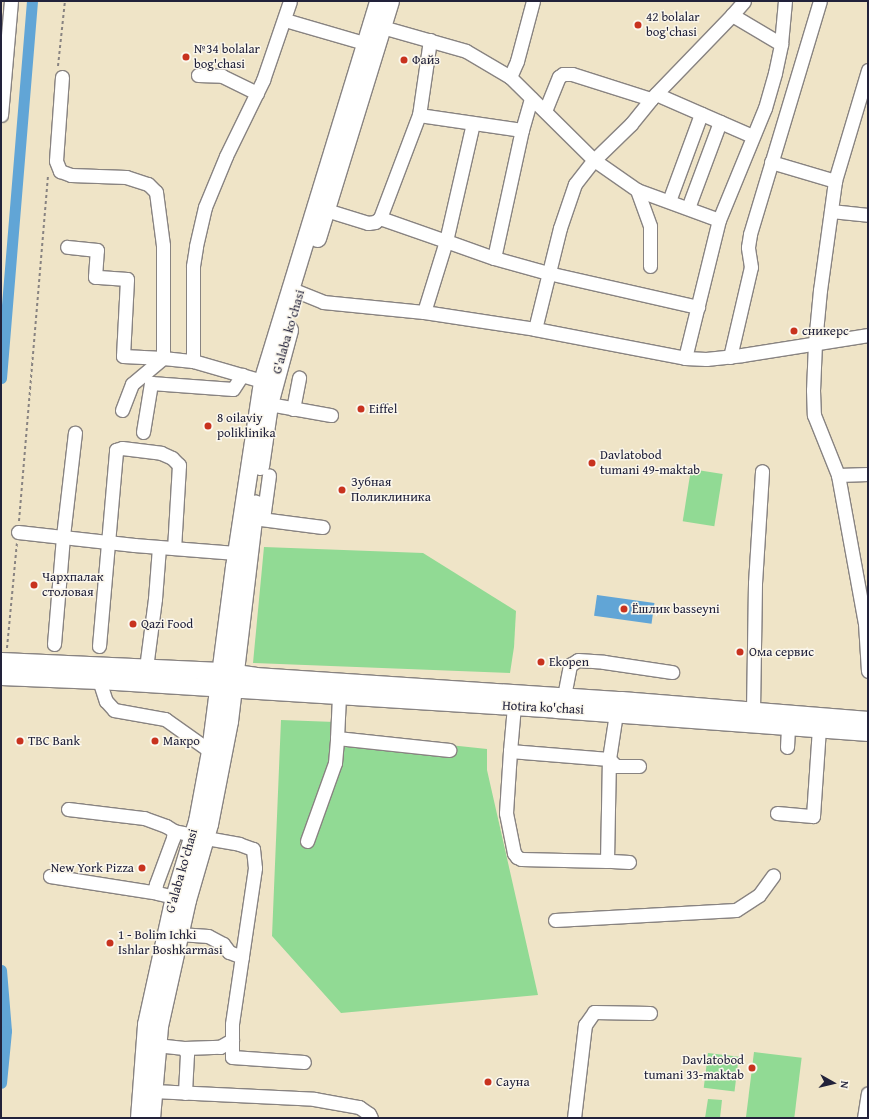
<!DOCTYPE html>
<html>
<head>
<meta charset="utf-8">
<style>
  body { margin:0 }
  #map { position:relative; width:869px; height:1119px; overflow:hidden; background:#efe4c7; font-family:"Gentium Book Plus",serif }
  div>[style] { position:absolute }
  [style*='--x'] { left:calc(var(--x)*1px); top:calc(var(--y)*1px); width:calc(var(--w)*1px); rotate:calc(var(--a)*1deg) }
  .green>* { inset:0; background:#91da94; transform-origin:0 0 }
  .water>* { inset:0; background:#61a5d6; transform-origin:0 0 }
  .canal>* { height:11px; margin:-5.5px; padding:0 5.5px; transform-origin:5.5px; border-radius:5.5px; background:#61a5d6 }
  .path>* { height:2px; margin-top:-1px; transform-origin:0; background:repeating-linear-gradient(90deg,#888381 0 3px,transparent 0 6px) }
  .roads { filter:drop-shadow(1px 0 #888381) drop-shadow(-1px 0 #888381) drop-shadow(0 1px #888381) drop-shadow(0 -1px #888381) }
  .minor>* { height:13px; margin:-6.5px; padding:0 6.5px; transform-origin:6.5px; border-radius:6.5px; background:#fff }
  .major>* { height:17px; margin:-8.5px; padding:0 8.5px; transform-origin:8.5px; border-radius:8.5px; background:#fff }
  .dots>* { width:11px; height:11px; translate:-50% -50%; box-sizing:border-box; border:2px solid #fbf7ec; border-radius:50% }
  span { translate:-50% -50%; white-space:nowrap; text-align:center; line-height:1.15; -webkit-text-stroke:3px #fbf7ec; paint-order:stroke }
  .poi-label { font-size:13px; color:#22223b }
  .left { translate:0 -50%; text-align:left }
  .right { translate:-100% -50%; text-align:right }
  .street-label { font-size:13px; color:#22223b }
  .frame { position:absolute; inset:0; border:2px solid #22223b; pointer-events:none }
  .north { position:absolute; left:813px; top:1063px; width:40px; height:40px; -webkit-text-stroke:3px #fbf7ec; paint-order:stroke; rotate:98deg; font-size:11px; font-weight:700; line-height:16px; text-align:center; color:#22223b }
  .north::after { content:''; display:block; margin:auto; width:14px; height:18px; background:#22223b; clip-path:polygon(50% 0,100% 100%,50% 72%,0 100%) }
</style>
</head>
<body>
<div id="map">
  <div class="green">
    <div style="left:691px;top:469px;width:32px;height:53px;rotate:9deg"></div>
    <div style="clip-path:polygon(264px 547px,423px 553px,516px 611px,514px 647px,510px 673px,253px 663px)"></div>
    <div style="clip-path:polygon(281px 720px,335px 722px,337px 733px,487px 749px,487px 770px,538px 995px,341px 1013px,272px 936px)"></div>
    <div style="left:754px;top:1052px;width:48px;height:66px;rotate:7deg"></div>
    <div style="left:708px;top:1053px;width:31px;height:35px;rotate:7deg"></div>
    <div style="clip-path:polygon(708px 1099px,722px 1100px,720px 1118px,705px 1118px)"></div>
  </div>
  <div class="water">
    <div style="left:597px;top:595px;width:58px;height:21px;rotate:8deg"></div>
  </div>
  <div class="canal">
    <div style="--x:1;--y:378;--w:378;--a:-85.3"></div>
    <div style="--x:1;--y:970;--w:61;--a:85.3"></div>
    <div style="--x:6;--y:1031;--w:52;--a:95.5"></div>
  </div>
  <div class="path">
    <div style="--x:58;--y:66;--w:65;--a:-83.9"></div>
    <div style="--x:19;--y:521;--w:348;--a:-85.2"></div>
    <div style="--x:7;--y:648;--w:105;--a:-84.6"></div>
  </div>
  <div class="roads">
    <div class="minor">
      <div style="--x:732;--y:15;--w:57;--a:30.6"></div>
      <div style="--x:285;--y:20;--w:82;--a:16.2"></div>
      <div style="--x:382;--y:27;--w:87;--a:15.9"></div>
      <div style="--x:466;--y:51;--w:51;--a:30.6"></div>
      <div style="--x:510;--y:77;--w:118;--a:44.7"></div>
      <div style="--x:594;--y:160;--w:52;--a:34.9"></div>
      <div style="--x:637;--y:190;--w:87;--a:20.1"></div>
      <div style="--x:430;--y:40;--w:76;--a:98.3"></div>
      <div style="--x:419;--y:115;--w:104;--a:8.3"></div>
      <div style="--x:868;--y:70;--w:116;--a:106.6"></div>
      <div style="--x:835;--y:181;--w:110;--a:97.8"></div>
      <div style="--x:820;--y:290;--w:53;--a:95.4"></div>
      <div style="--x:815;--y:343;--w:47;--a:92.4"></div>
      <div style="--x:813;--y:390;--w:25;--a:88"></div>
      <div style="--x:814;--y:415;--w:65;--a:68.2"></div>
      <div style="--x:838;--y:475;--w:150;--a:79.7"></div>
      <div style="--x:865;--y:623;--w:48;--a:86.4"></div>
      <div style="--x:198;--y:75;--w:24;--a:2"></div>
      <div style="--x:222;--y:76;--w:39;--a:26"></div>
      <div style="--x:62;--y:77;--w:84;--a:94.1"></div>
      <div style="--x:56;--y:161;--w:11;--a:68"></div>
      <div style="--x:60;--y:171;--w:12;--a:20"></div>
      <div style="--x:71;--y:175;--w:55;--a:2.1"></div>
      <div style="--x:126;--y:177;--w:23;--a:18"></div>
      <div style="--x:148;--y:184;--w:11;--a:45"></div>
      <div style="--x:156;--y:192;--w:53;--a:82.5"></div>
      <div style="--x:163;--y:245;--w:113;--a:90"></div>
      <div style="--x:163;--y:358;--w:40;--a:-177.1"></div>
      <div style="--x:123;--y:356;--w:77;--a:-87"></div>
      <div style="--x:127;--y:279;--w:32;--a:-176"></div>
      <div style="--x:95;--y:277;--w:27;--a:-86"></div>
      <div style="--x:97;--y:250;--w:30;--a:-174"></div>
      <div style="--x:510;--y:77;--w:17;--a:-66"></div>
      <div style="--x:517;--y:61;--w:62;--a:-75.1"></div>
      <div style="--x:656;--y:94;--w:105;--a:23.6"></div>
      <div style="--x:545;--y:111;--w:37;--a:-68"></div>
      <div style="--x:559;--y:77;--w:5;--a:-37"></div>
      <div style="--x:563;--y:74;--w:9;--a:0"></div>
      <div style="--x:572;--y:74;--w:83;--a:17.6"></div>
      <div style="--x:1;--y:115;--w:114;--a:-85"></div>
      <div style="--x:771;--y:162;--w:67;--a:16.5"></div>
      <div style="--x:637;--y:190;--w:38;--a:70"></div>
      <div style="--x:650;--y:226;--w:40;--a:90"></div>
      <div style="--x:669;--y:201;--w:93;--a:-69.8"></div>
      <div style="--x:688;--y:208;--w:92;--a:-69.6"></div>
      <div style="--x:326;--y:210;--w:44;--a:17.2"></div>
      <div style="--x:368;--y:223;--w:7;--a:-8"></div>
      <div style="--x:375;--y:222;--w:6;--a:-39"></div>
      <div style="--x:380;--y:218;--w:110;--a:-69.3"></div>
      <div style="--x:831;--y:211;--w:37;--a:6"></div>
      <div style="--x:380;--y:218;--w:70;--a:19.2"></div>
      <div style="--x:446;--y:241;--w:121;--a:-77.1"></div>
      <div style="--x:494;--y:258;--w:131;--a:-77.7"></div>
      <div style="--x:522;--y:130;--w:33;--a:-74"></div>
      <div style="--x:289;--y:288;--w:37;--a:22"></div>
      <div style="--x:323;--y:302;--w:101;--a:5.7"></div>
      <div style="--x:424;--y:312;--w:112;--a:8.7"></div>
      <div style="--x:535;--y:329;--w:153;--a:10.9"></div>
      <div style="--x:685;--y:358;--w:21;--a:3"></div>
      <div style="--x:706;--y:359;--w:36;--a:-6"></div>
      <div style="--x:742;--y:355;--w:128;--a:-9"></div>
      <div style="--x:424;--y:312;--w:74;--a:-72.8"></div>
      <div style="--x:446;--y:241;--w:51;--a:19.5"></div>
      <div style="--x:494;--y:258;--w:56;--a:15.5"></div>
      <div style="--x:548;--y:273;--w:154;--a:12.8"></div>
      <div style="--x:535;--y:329;--w:104;--a:-76.1"></div>
      <div style="--x:560;--y:228;--w:46;--a:-71.2"></div>
      <div style="--x:575;--y:184;--w:31;--a:-52"></div>
      <div style="--x:594;--y:160;--w:52;--a:-44.2"></div>
      <div style="--x:631;--y:124;--w:32;--a:-51"></div>
      <div style="--x:651;--y:99;--w:117;--a:-46"></div>
      <div style="--x:732;--y:15;--w:18;--a:-49"></div>
      <div style="--x:730;--y:357;--w:92;--a:-76.9"></div>
      <div style="--x:751;--y:267;--w:20;--a:-99"></div>
      <div style="--x:748;--y:247;--w:13;--a:-81"></div>
      <div style="--x:750;--y:234;--w:243;--a:-73.3"></div>
      <div style="--x:685;--y:358;--w:142;--a:-76.2"></div>
      <div style="--x:719;--y:220;--w:121;--a:-67.7"></div>
      <div style="--x:765;--y:108;--w:36;--a:-74"></div>
      <div style="--x:775;--y:73;--w:30;--a:-78"></div>
      <div style="--x:781;--y:44;--w:43;--a:-84.7"></div>
      <div style="--x:193;--y:361;--w:95;--a:-90"></div>
      <div style="--x:193;--y:266;--w:20;--a:-81"></div>
      <div style="--x:196;--y:246;--w:40;--a:-77"></div>
      <div style="--x:205;--y:207;--w:55;--a:-67.6"></div>
      <div style="--x:226;--y:156;--w:85;--a:-64"></div>
      <div style="--x:263;--y:80;--w:83;--a:-71.1"></div>
      <div style="--x:269;--y:404;--w:63;--a:10.1"></div>
      <div style="--x:293;--y:409;--w:32;--a:-79"></div>
      <div style="--x:122;--y:410;--w:28;--a:-69"></div>
      <div style="--x:132;--y:384;--w:40;--a:-40"></div>
      <div style="--x:163;--y:358;--w:30;--a:6"></div>
      <div style="--x:193;--y:361;--w:72;--a:16.2"></div>
      <div style="--x:143;--y:432;--w:50;--a:-80.7"></div>
      <div style="--x:151;--y:383;--w:82;--a:4.2"></div>
      <div style="--x:233;--y:389;--w:17;--a:-57"></div>
      <div style="--x:838;--y:475;--w:30;--a:-2"></div>
      <div style="--x:253;--y:518;--w:70;--a:7.4"></div>
      <div style="--x:263;--y:519;--w:44;--a:-82.2"></div>
      <div style="--x:18;--y:532;--w:117;--a:6.4"></div>
      <div style="--x:134;--y:545;--w:102;--a:4.5"></div>
      <div style="--x:54;--y:644;--w:108;--a:-85.2"></div>
      <div style="--x:63;--y:536;--w:104;--a:-83.4"></div>
      <div style="--x:99;--y:646;--w:197;--a:-85"></div>
      <div style="--x:116;--y:450;--w:6;--a:-18"></div>
      <div style="--x:122;--y:448;--w:39;--a:7"></div>
      <div style="--x:161;--y:453;--w:12;--a:24"></div>
      <div style="--x:172;--y:458;--w:10;--a:45"></div>
      <div style="--x:179;--y:465;--w:83;--a:93.4"></div>
      <div style="--x:146;--y:668;--w:70;--a:-82.6"></div>
      <div style="--x:155;--y:599;--w:52;--a:-85.6"></div>
      <div style="--x:99;--y:680;--w:22;--a:72"></div>
      <div style="--x:106;--y:701;--w:12;--a:48"></div>
      <div style="--x:114;--y:710;--w:52;--a:10"></div>
      <div style="--x:165;--y:719;--w:55;--a:35.4"></div>
      <div style="--x:339;--y:696;--w:42;--a:92.7"></div>
      <div style="--x:337;--y:738;--w:113;--a:6.1"></div>
      <div style="--x:564;--y:696;--w:32;--a:-79"></div>
      <div style="--x:570;--y:665;--w:9;--a:-32"></div>
      <div style="--x:578;--y:660;--w:26;--a:4"></div>
      <div style="--x:604;--y:662;--w:69;--a:8.4"></div>
      <div style="--x:514;--y:706;--w:45;--a:95.1"></div>
      <div style="--x:510;--y:751;--w:99;--a:4.6"></div>
      <div style="--x:609;--y:759;--w:47;--a:-81.3"></div>
      <div style="--x:753;--y:711;--w:128;--a:-89.1"></div>
      <div style="--x:755;--y:583;--w:112;--a:-86.4"></div>
      <div style="--x:787;--y:747;--w:20;--a:-87"></div>
      <div style="--x:510;--y:751;--w:62;--a:93.7"></div>
      <div style="--x:506;--y:813;--w:41;--a:78.7"></div>
      <div style="--x:514;--y:853;--w:5;--a:53"></div>
      <div style="--x:517;--y:857;--w:4;--a:27"></div>
      <div style="--x:521;--y:859;--w:86;--a:1.3"></div>
      <div style="--x:68;--y:809;--w:77;--a:6.8"></div>
      <div style="--x:144;--y:818;--w:23;--a:20"></div>
      <div style="--x:166;--y:826;--w:9;--a:32"></div>
      <div style="--x:777;--y:813;--w:36;--a:5"></div>
      <div style="--x:813;--y:816;--w:87;--a:-86.1"></div>
      <div style="--x:206;--y:838;--w:34;--a:10"></div>
      <div style="--x:239;--y:844;--w:15;--a:20"></div>
      <div style="--x:253;--y:849;--w:19;--a:84"></div>
      <div style="--x:255;--y:868;--w:158;--a:98.4"></div>
      <div style="--x:232;--y:1024;--w:33;--a:90"></div>
      <div style="--x:232;--y:1057;--w:72;--a:4"></div>
      <div style="--x:307;--y:841;--w:83;--a:-70.3"></div>
      <div style="--x:335;--y:763;--w:25;--a:-85"></div>
      <div style="--x:629;--y:862;--w:22;--a:-177"></div>
      <div style="--x:607;--y:861;--w:102;--a:-88.9"></div>
      <div style="--x:609;--y:759;--w:10;--a:45"></div>
      <div style="--x:616;--y:766;--w:23;--a:0"></div>
      <div style="--x:50;--y:876;--w:109;--a:8.9"></div>
      <div style="--x:183;--y:899;--w:26;--a:-167"></div>
      <div style="--x:158;--y:893;--w:6;--a:-121"></div>
      <div style="--x:155;--y:888;--w:4;--a:-76"></div>
      <div style="--x:156;--y:884;--w:49;--a:-69.7"></div>
      <div style="--x:173;--y:838;--w:7;--a:-82"></div>
      <div style="--x:174;--y:831;--w:19;--a:12"></div>
      <div style="--x:555;--y:920;--w:181;--a:-3.2"></div>
      <div style="--x:736;--y:910;--w:27;--a:-33"></div>
      <div style="--x:759;--y:895;--w:24;--a:-54"></div>
      <div style="--x:179;--y:934;--w:29;--a:4"></div>
      <div style="--x:208;--y:936;--w:17;--a:28"></div>
      <div style="--x:223;--y:944;--w:10;--a:53"></div>
      <div style="--x:229;--y:952;--w:14;--a:21"></div>
      <div style="--x:156;--y:1045;--w:28;--a:6"></div>
      <div style="--x:184;--y:1048;--w:7;--a:63"></div>
      <div style="--x:187;--y:1054;--w:39;--a:93"></div>
      <div style="--x:184;--y:1048;--w:36;--a:-2"></div>
      <div style="--x:220;--y:1047;--w:14;--a:-30"></div>
      <div style="--x:153;--y:1091;--w:161;--a:2.8"></div>
      <div style="--x:314;--y:1099;--w:46;--a:10.1"></div>
      <div style="--x:359;--y:1107;--w:12;--a:35"></div>
      <div style="--x:369;--y:1114;--w:4;--a:63"></div>
      <div style="--x:574;--y:1118;--w:94;--a:-83.3"></div>
      <div style="--x:585;--y:1025;--w:16;--a:-55"></div>
      <div style="--x:594;--y:1012;--w:56;--a:1"></div>
      <div style="--x:864;--y:1118;--w:25;--a:-81"></div>
    </div>
    <div class="major">
      <div style="--x:317;--y:238;--w:248;--a:-72.9"></div>
      <div style="--x:260;--y:466;--w:63;--a:-81.7"></div>
      <div style="--x:269;--y:404;--w:77;--a:-74.9"></div>
      <div style="--x:1;--y:661;--w:220;--a:2.6"></div>
      <div style="--x:221;--y:671;--w:34;--a:8"></div>
      <div style="--x:255;--y:676;--w:367;--a:3.8"></div>
      <div style="--x:621;--y:700;--w:248;--a:4.6"></div>
      <div style="--x:1;--y:676;--w:98;--a:2.3"></div>
      <div style="--x:99;--y:680;--w:458;--a:3.6"></div>
      <div style="--x:556;--y:709;--w:313;--a:4.2"></div>
      <div style="--x:139;--y:1118;--w:94;--a:-85.7"></div>
      <div style="--x:146;--y:1024;--w:130;--a:-77.6"></div>
      <div style="--x:174;--y:897;--w:79;--a:-73.2"></div>
      <div style="--x:197;--y:821;--w:71;--a:-79.5"></div>
      <div style="--x:210;--y:751;--w:186;--a:-82.6"></div>
      <div style="--x:234;--y:567;--w:188;--a:-81.4"></div>
      <div style="--x:262;--y:381;--w:397;--a:-73"></div>
      <div style="--x:151;--y:1118;--w:92;--a:-85"></div>
      <div style="--x:159;--y:1026;--w:129;--a:-77.5"></div>
      <div style="--x:187;--y:900;--w:79;--a:-73.9"></div>
      <div style="--x:209;--y:824;--w:105;--a:-79"></div>
      <div style="--x:229;--y:721;--w:219;--a:-83.2"></div>
    </div>
  </div>
  <div class="dots">
    <div style="left:638px;top:25px;background:#c8321e"></div>
    <div style="left:186px;top:57px;background:#c8321e"></div>
    <div style="left:404px;top:60px;background:#c8321e"></div>
    <div style="left:794px;top:331px;background:#c8321e"></div>
    <div style="left:361px;top:409px;background:#c8321e"></div>
    <div style="left:208px;top:426px;background:#c8321e"></div>
    <div style="left:592px;top:463px;background:#c8321e"></div>
    <div style="left:342px;top:490px;background:#c8321e"></div>
    <div style="left:34px;top:585px;background:#c8321e"></div>
    <div style="left:624px;top:609px;background:#c8321e"></div>
    <div style="left:133px;top:624px;background:#c8321e"></div>
    <div style="left:740px;top:652px;background:#c8321e"></div>
    <div style="left:541px;top:662px;background:#c8321e"></div>
    <div style="left:20px;top:741px;background:#c8321e"></div>
    <div style="left:155px;top:741px;background:#c8321e"></div>
    <div style="left:142px;top:868px;background:#c8321e"></div>
    <div style="left:110px;top:943px;background:#c8321e"></div>
    <div style="left:752px;top:1068px;background:#c8321e"></div>
    <div style="left:488px;top:1082px;background:#c8321e"></div>
  </div>
  <div class="poi-label">
    <span class="left" style="left:646px;top:25px">42 bolalar<br>bog'chasi</span>
    <span class="left" style="left:194px;top:57px">№34 bolalar<br>bog'chasi</span>
    <span class="left" style="left:412px;top:60px">Файз</span>
    <span class="left" style="left:802px;top:331px">сникерс</span>
    <span class="left" style="left:369px;top:409px">Eiffel</span>
    <span class="left" style="left:217px;top:426px">8 oilaviy<br>poliklinika</span>
    <span class="left" style="left:600px;top:463px">Davlatobod<br>tumani 49-maktab</span>
    <span class="left" style="left:351px;top:490px">Зубная<br>Поликлиника</span>
    <span class="left" style="left:42px;top:585px">Чархпалак<br>столовая</span>
    <span class="left" style="left:632px;top:609px">Ёшлик basseyni</span>
    <span class="left" style="left:141px;top:624px">Qazi Food</span>
    <span class="left" style="left:749px;top:652px">Ома сервис</span>
    <span class="left" style="left:549px;top:662px">Ekopen</span>
    <span class="left" style="left:28px;top:741px">TBC Bank</span>
    <span class="left" style="left:163px;top:741px">Макро</span>
    <span class="right" style="left:134px;top:868px">New York Pizza</span>
    <span class="left" style="left:118px;top:943px">1 - Bolim Ichki<br>Ishlar Boshkarmasi</span>
    <span class="right" style="left:744px;top:1068px">Davlatobod<br>tumani 33-maktab</span>
    <span class="left" style="left:496px;top:1082px">Сауна</span>
  </div>
  <div class="street-label">
    <span style="left:289px;top:332px;rotate:-74deg">G'alaba ko'chasi</span>
    <span style="left:543px;top:708px;rotate:3deg">Hotira ko'chasi</span>
    <span style="left:182px;top:871px;rotate:-74deg">G'alaba ko'chasi</span>
  </div>
  <div class="frame"></div>
  <div class="north">N</div>
</div>
</body>
</html>
